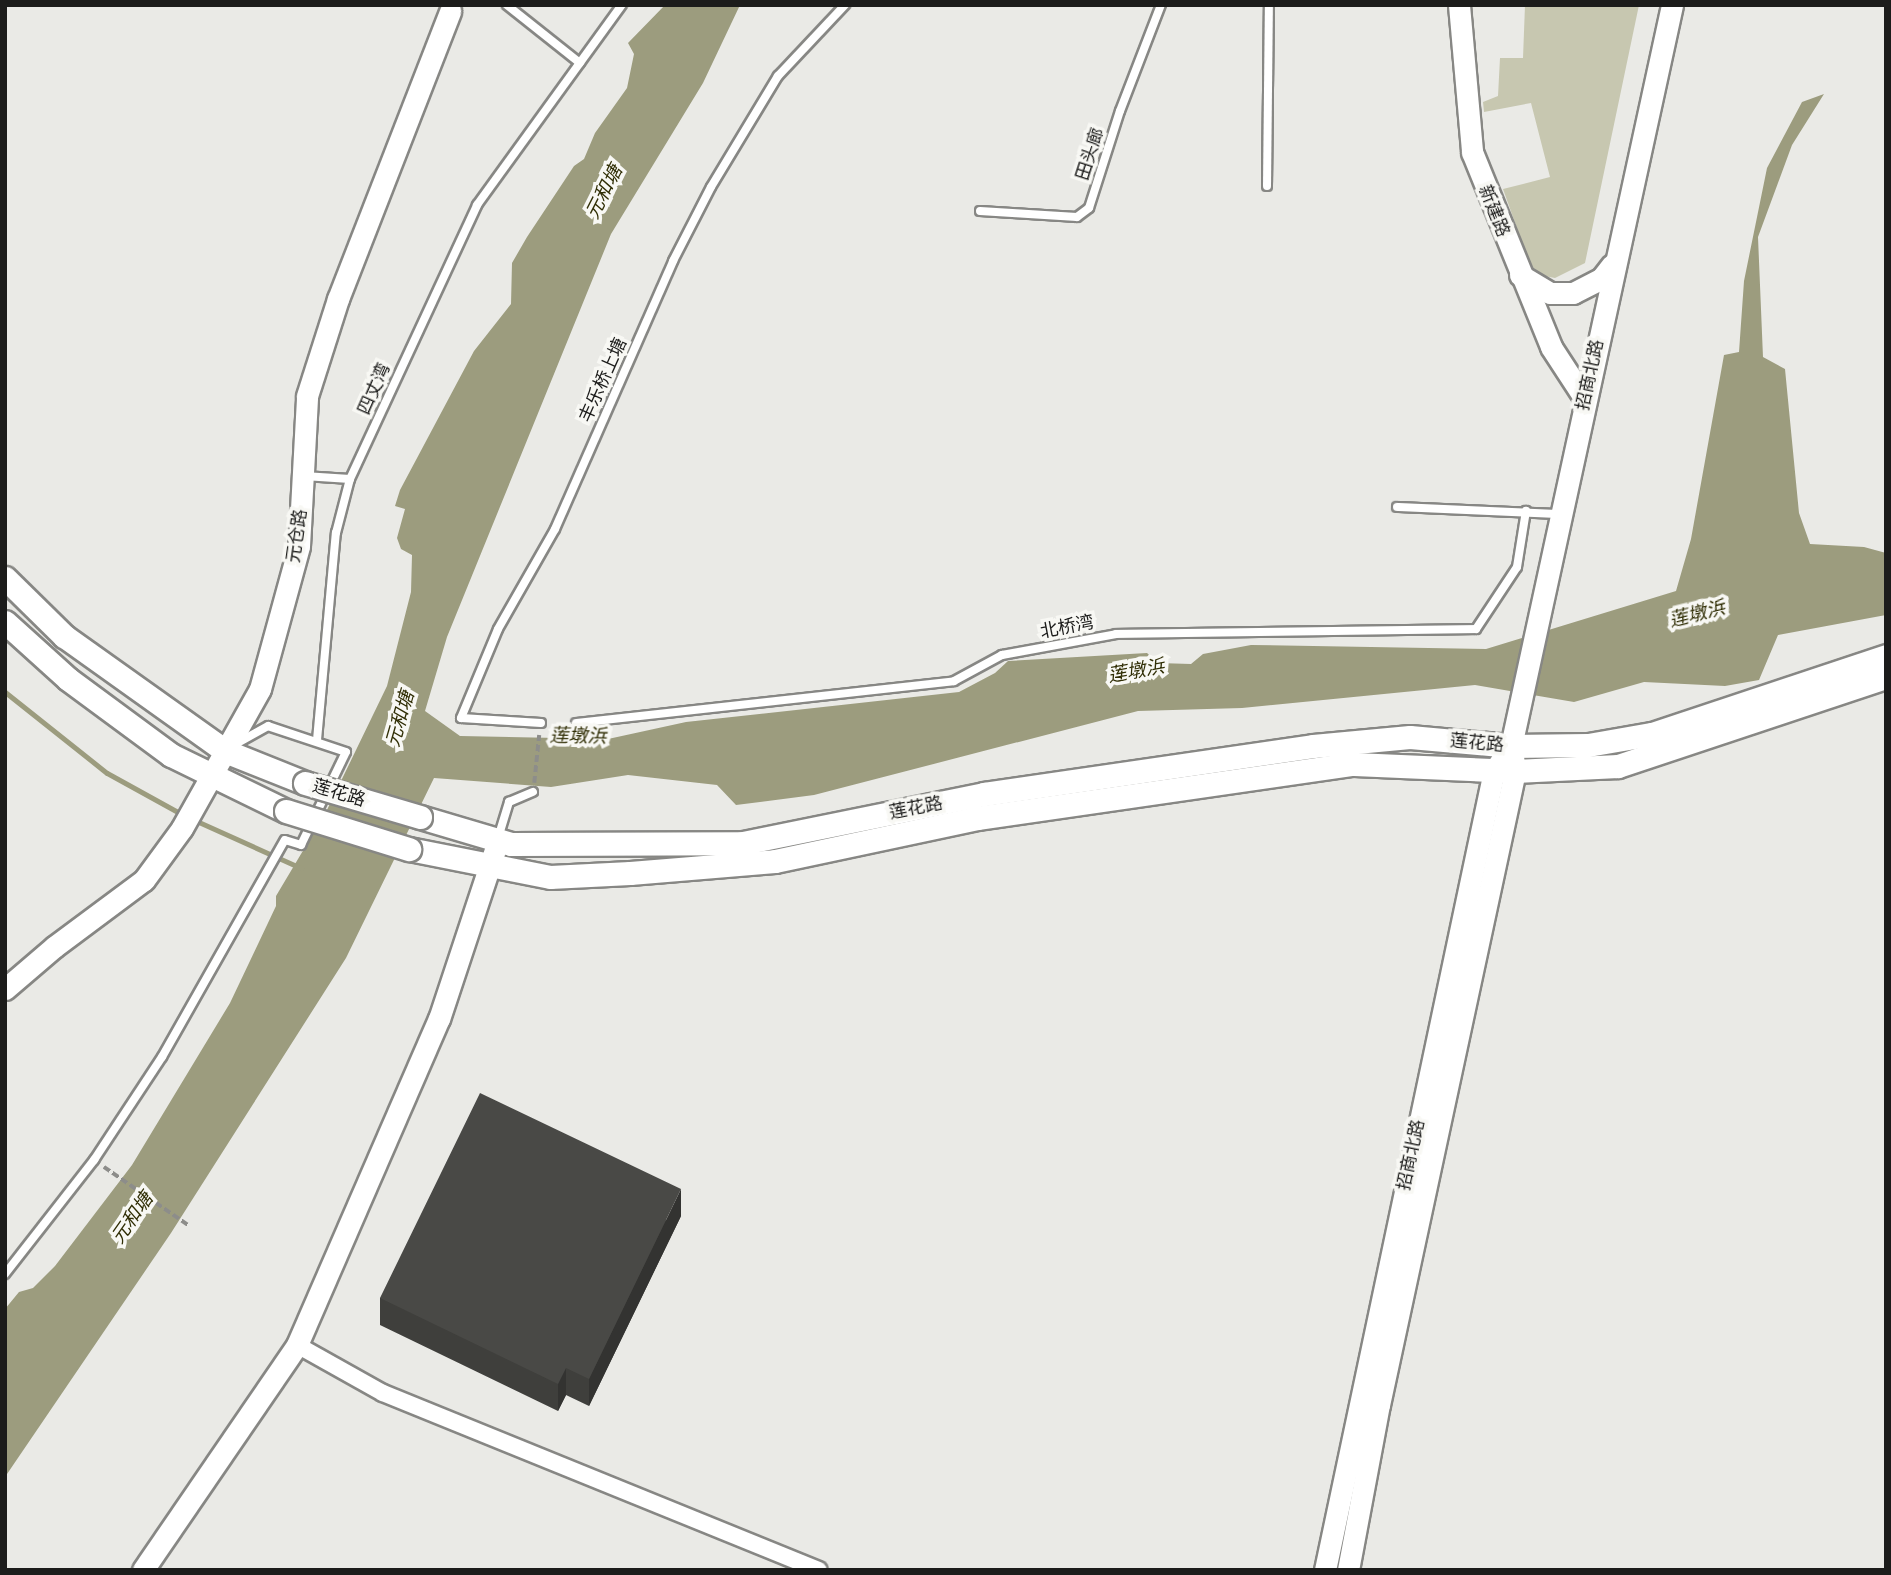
<!DOCTYPE html>
<html>
<head>
<meta charset="utf-8">
<style>
  body { margin:0 }
  #map { position:relative; width:1891px; height:1575px; overflow:hidden; background:#eaeae6; font-family:"PT Sans Narrow","Noto Sans SC",sans-serif }
  div>[style] { position:absolute }
  [style*='--x'] { left:calc(var(--x)*1px); top:calc(var(--y)*1px); width:calc(var(--w)*1px); rotate:calc(var(--a)*1deg) }
  .green>* { inset:0; background:#c7c7b0 }
  .water>* { inset:0; background:#9c9c7e }
  .stream>* { height:5px; margin:-2.5px; padding:0 2.5px; transform-origin:2.5px; border-radius:2.5px; background:#9c9c7e }
  .path>* { height:3.5px; margin-top:-1.75px; transform-origin:0; background:repeating-linear-gradient(90deg,#8d8d8a 0 7px,transparent 0 10.5px) }
  .roads { filter:drop-shadow(2px 0 #878784) drop-shadow(-2px 0 #878784) drop-shadow(0 2px #878784) drop-shadow(0 -2px #878784) }
  .service>* { height:8px; margin:-4px; padding:0 4px; transform-origin:4px; border-radius:4px; background:#fff }
  .minor>* { height:16px; margin:-8px; padding:0 8px; transform-origin:8px; border-radius:8px; background:#fff }
  .tertiary>* { height:21px; margin:-10.5px; padding:0 10.5px; transform-origin:10.5px; border-radius:10.5px; background:#fff }
  .secondary>* { height:23px; margin:-11.5px; padding:0 11.5px; transform-origin:11.5px; border-radius:11.5px; background:#fff }
  .bridges { filter:drop-shadow(2px 0 #878784) drop-shadow(-2px 0 #878784) drop-shadow(0 2px #878784) drop-shadow(0 -2px #878784) }
  .secondary-bridge>* { height:23px; margin:-11.5px; padding:0 11.5px; transform-origin:11.5px; border-radius:11.5px; background:#fff }
  .wall>* { inset:0; background:#3f3f3c }
  .shaded-wall>* { inset:0; background:#333331 }
  .building>* { inset:0; background:#494946 }
  span { translate:-50% -50%; white-space:nowrap; text-align:center; line-height:1.15; -webkit-text-stroke:7px #f8f8f4; paint-order:stroke }
  .street-label { font-size:18px; color:#1c1c1b }
  .water-label { font-size:19px; color:#302e05; font-style:italic }
  .frame { position:absolute; inset:0; border:7px solid #1c1c1b; pointer-events:none }
</style>
</head>
<body>
<div id="map">
  <div class="green">
    <div style="clip-path:polygon(1525px 5px,1639px 5px,1585px 263px,1555px 278px,1539px 275px,1529px 262px,1503px 189px,1550px 177px,1531px 103px,1484px 112px,1483px 102px,1498px 96px,1500px 58px,1523px 58px)"></div>
  </div>
  <div class="water">
    <div style="clip-path:polygon(665px 5px,740px 5px,703px 83px,611px 234px,447px 637px,425px 711px,460px 736px,608px 739px,686px 722px,959px 692px,995px 673px,1008px 661px,1147px 653px,1158px 663px,1191px 664px,1203px 654px,1251px 645px,1486px 649px,1676px 591px,1691px 539px,1724px 355px,1739px 352px,1744px 281px,1767px 168px,1802px 102px,1824px 94px,1792px 145px,1758px 237px,1763px 357px,1785px 369px,1799px 513px,1810px 544px,1864px 547px,1886px 553px,1886px 615px,1778px 635px,1759px 680px,1725px 686px,1644px 682px,1574px 702px,1475px 685px,1242px 708px,1138px 711px,814px 795px,736px 805px,717px 785px,628px 775px,551px 787px,434px 778px,346px 958px,171px 1233px,5px 1477px,5px 1309px,19px 1292px,33px 1288px,55px 1266px,132px 1165px,230px 1003px,276px 906px,276px 896px,326px 812px,387px 686px,411px 592px,412px 555px,401px 549px,397px 538px,405px 509px,395px 506px,400px 490px,474px 351px,511px 304px,512px 263px,527px 237px,574px 166px,584px 159px,595px 133px,627px 88px,634px 54px,628px 43px)"></div>
  </div>
  <div class="stream">
    <div style="--x:5;--y:692;--w:130;--a:38.5"></div>
    <div style="--x:107;--y:773;--w:87;--a:28.9"></div>
    <div style="--x:192;--y:819;--w:120;--a:24.2"></div>
  </div>
  <div class="path">
    <div style="--x:534;--y:783;--w:48;--a:-84.1"></div>
    <div style="--x:104;--y:1167;--w:102;--a:34.6"></div>
  </div>
  <div class="roads">
    <div class="service">
      <div style="--x:507;--y:5;--w:93;--a:38.5"></div>
      <div style="--x:1267;--y:186;--w:181;--a:-89.4"></div>
      <div style="--x:980;--y:211;--w:97;--a:3.5"></div>
      <div style="--x:1077;--y:217;--w:15;--a:-37"></div>
      <div style="--x:1089;--y:208;--w:102;--a:-72.3"></div>
      <div style="--x:1120;--y:111;--w:114;--a:-68.9"></div>
      <div style="--x:304;--y:476;--w:46;--a:3.7"></div>
      <div style="--x:1397;--y:507;--w:162;--a:2.5"></div>
      <div style="--x:541;--y:723;--w:80;--a:-176.4"></div>
      <div style="--x:461;--y:718;--w:96;--a:-67.4"></div>
      <div style="--x:498;--y:629;--w:115;--a:-60.3"></div>
      <div style="--x:555;--y:529;--w:293;--a:-66.2"></div>
      <div style="--x:673;--y:261;--w:83;--a:-62.8"></div>
      <div style="--x:711;--y:187;--w:130;--a:-58.9"></div>
      <div style="--x:778;--y:76;--w:98;--a:-46.7"></div>
      <div style="--x:576;--y:723;--w:380;--a:-6.3"></div>
      <div style="--x:954;--y:681;--w:55;--a:-28.4"></div>
      <div style="--x:1002;--y:655;--w:116;--a:-10.4"></div>
      <div style="--x:1116;--y:634;--w:360;--a:-0.8"></div>
      <div style="--x:1476;--y:629;--w:74;--a:-56.5"></div>
      <div style="--x:1517;--y:567;--w:57;--a:-80.9"></div>
      <div style="--x:317;--y:740;--w:208;--a:-84.8"></div>
      <div style="--x:336;--y:533;--w:56;--a:-75.5"></div>
      <div style="--x:350;--y:479;--w:302;--a:-65.1"></div>
      <div style="--x:477;--y:205;--w:247;--a:-54.1"></div>
      <div style="--x:498;--y:838;--w:38;--a:-73"></div>
      <div style="--x:509;--y:802;--w:26;--a:-23"></div>
      <div style="--x:5;--y:1274;--w:145;--a:-52"></div>
      <div style="--x:94;--y:1160;--w:123;--a:-56.6"></div>
      <div style="--x:162;--y:1057;--w:249;--a:-60.5"></div>
      <div style="--x:285;--y:840;--w:17;--a:17"></div>
      <div style="--x:301;--y:845;--w:103;--a:-64.2"></div>
      <div style="--x:346;--y:752;--w:82;--a:-161.6"></div>
      <div style="--x:268;--y:726;--w:37;--a:151"></div>
    </div>
    <div class="minor">
      <div style="--x:297;--y:1345;--w:98;--a:29.2"></div>
      <div style="--x:383;--y:1393;--w:470;--a:22.1"></div>
    </div>
    <div class="tertiary">
      <div style="--x:1459;--y:5;--w:148;--a:84.9"></div>
      <div style="--x:1472;--y:152;--w:210;--a:67.9"></div>
      <div style="--x:1551;--y:347;--w:62;--a:56.8"></div>
      <div style="--x:1520;--y:275;--w:35;--a:31"></div>
      <div style="--x:1550;--y:293;--w:23;--a:0"></div>
      <div style="--x:1573;--y:293;--w:31;--a:-27"></div>
      <div style="--x:1601;--y:279;--w:18;--a:-52"></div>
      <div style="--x:5;--y:989;--w:65;--a:-40.6"></div>
      <div style="--x:54;--y:947;--w:112;--a:-36.7"></div>
      <div style="--x:144;--y:880;--w:64;--a:-53.8"></div>
      <div style="--x:182;--y:828;--w:159;--a:-60.7"></div>
      <div style="--x:260;--y:689;--w:148;--a:-74.7"></div>
      <div style="--x:299;--y:546;--w:150;--a:-86.9"></div>
      <div style="--x:307;--y:396;--w:102;--a:-72.3"></div>
      <div style="--x:338;--y:299;--w:309;--a:-68.7"></div>
      <div style="--x:143;--y:1570;--w:273;--a:-55.6"></div>
      <div style="--x:297;--y:1345;--w:356;--a:-66.5"></div>
      <div style="--x:439;--y:1019;--w:178;--a:-71.7"></div>
      <div style="--x:1325;--y:1570;--w:817;--a:-78.06"></div>
      <div style="--x:1494;--y:771;--w:30;--a:-56"></div>
      <div style="--x:1511;--y:746;--w:758;--a:-77.74"></div>
      <div style="--x:1348;--y:1570;--w:168;--a:-79.4"></div>
      <div style="--x:1379;--y:1405;--w:648;--a:-77.89"></div>
      <div style="--x:1515;--y:771;--w:15;--a:-98"></div>
    </div>
    <div class="secondary">
      <div style="--x:5;--y:578;--w:83;--a:44.5"></div>
      <div style="--x:64;--y:636;--w:198;--a:35.5"></div>
      <div style="--x:225;--y:751;--w:86;--a:21.8"></div>
      <div style="--x:5;--y:622;--w:85;--a:42.1"></div>
      <div style="--x:68;--y:679;--w:128;--a:36.4"></div>
      <div style="--x:171;--y:755;--w:128;--a:26"></div>
      <div style="--x:420;--y:817;--w:95;--a:16.5"></div>
      <div style="--x:511;--y:844;--w:232;--a:-0.2"></div>
      <div style="--x:743;--y:843;--w:246;--a:-11.5"></div>
      <div style="--x:984;--y:794;--w:332;--a:-8.3"></div>
      <div style="--x:1313;--y:746;--w:97;--a:-5.3"></div>
      <div style="--x:1410;--y:737;--w:101;--a:5.1"></div>
      <div style="--x:1511;--y:746;--w:77;--a:-0.7"></div>
      <div style="--x:1588;--y:745;--w:65;--a:-9.8"></div>
      <div style="--x:1652;--y:734;--w:247;--a:-18.4"></div>
      <div style="--x:409;--y:849;--w:144;--a:11.2"></div>
      <div style="--x:550;--y:877;--w:80;--a:-2.9"></div>
      <div style="--x:630;--y:873;--w:145;--a:-4.7"></div>
      <div style="--x:775;--y:861;--w:207;--a:-12"></div>
      <div style="--x:977;--y:818;--w:381;--a:-8.2"></div>
      <div style="--x:1354;--y:764;--w:161;--a:2.5"></div>
      <div style="--x:1515;--y:771;--w:103;--a:-2.8"></div>
      <div style="--x:1618;--y:766;--w:282;--a:-18.4"></div>
    </div>
  </div>
  <div class="bridges">
    <div class="secondary-bridge">
      <div style="--x:305;--y:783;--w:120;--a:16.5"></div>
      <div style="--x:286;--y:811;--w:129;--a:17.2"></div>
    </div>
  </div>
  <div class="wall">
    <div style="clip-path:polygon(681px 1216px,589px 1406px,566px 1395px,558px 1411px,380px 1325px,380px 1298px)"></div>
  </div>
  <div class="shaded-wall">
    <div style="clip-path:polygon(681px 1189px,681px 1216px,589px 1406px,589px 1379px)"></div>
    <div style="clip-path:polygon(566px 1368px,566px 1395px,558px 1411px,558px 1384px)"></div>
  </div>
  <div class="building">
    <div style="clip-path:polygon(480px 1093px,681px 1189px,589px 1379px,566px 1368px,558px 1384px,380px 1298px)"></div>
  </div>
  <div class="street-label">
    <span style="left:1090px;top:154px;rotate:-72deg">田头廊</span>
    <span style="left:1494px;top:211px;rotate:68deg">新建路</span>
    <span style="left:1590px;top:375px;rotate:-78deg">招商北路</span>
    <span style="left:603px;top:380px;rotate:-66deg">丰乐桥上塘</span>
    <span style="left:374px;top:389px;rotate:-66deg">四丈湾</span>
    <span style="left:297px;top:536px;rotate:-82deg">元仓路</span>
    <span style="left:1067px;top:627px;rotate:-11deg">北桥湾</span>
    <span style="left:1477px;top:743px;rotate:5deg">莲花路</span>
    <span style="left:339px;top:793px;rotate:17deg">莲花路</span>
    <span style="left:916px;top:808px;rotate:-11deg">莲花路</span>
    <span style="left:1411px;top:1155px;rotate:-78deg">招商北路</span>
  </div>
  <div class="water-label">
    <span style="left:604px;top:192px;rotate:-63deg">元和塘</span>
    <span style="left:1697px;top:614px;rotate:-14deg">莲墩浜</span>
    <span style="left:1136px;top:671px;rotate:-10deg">莲墩浜</span>
    <span style="left:400px;top:719px;rotate:-74deg">元和塘</span>
    <span style="left:578px;top:736px;rotate:1deg">莲墩浜</span>
    <span style="left:132px;top:1218px;rotate:-55deg">元和塘</span>
  </div>
  <div class="frame"></div>
</div>
</body>
</html>
